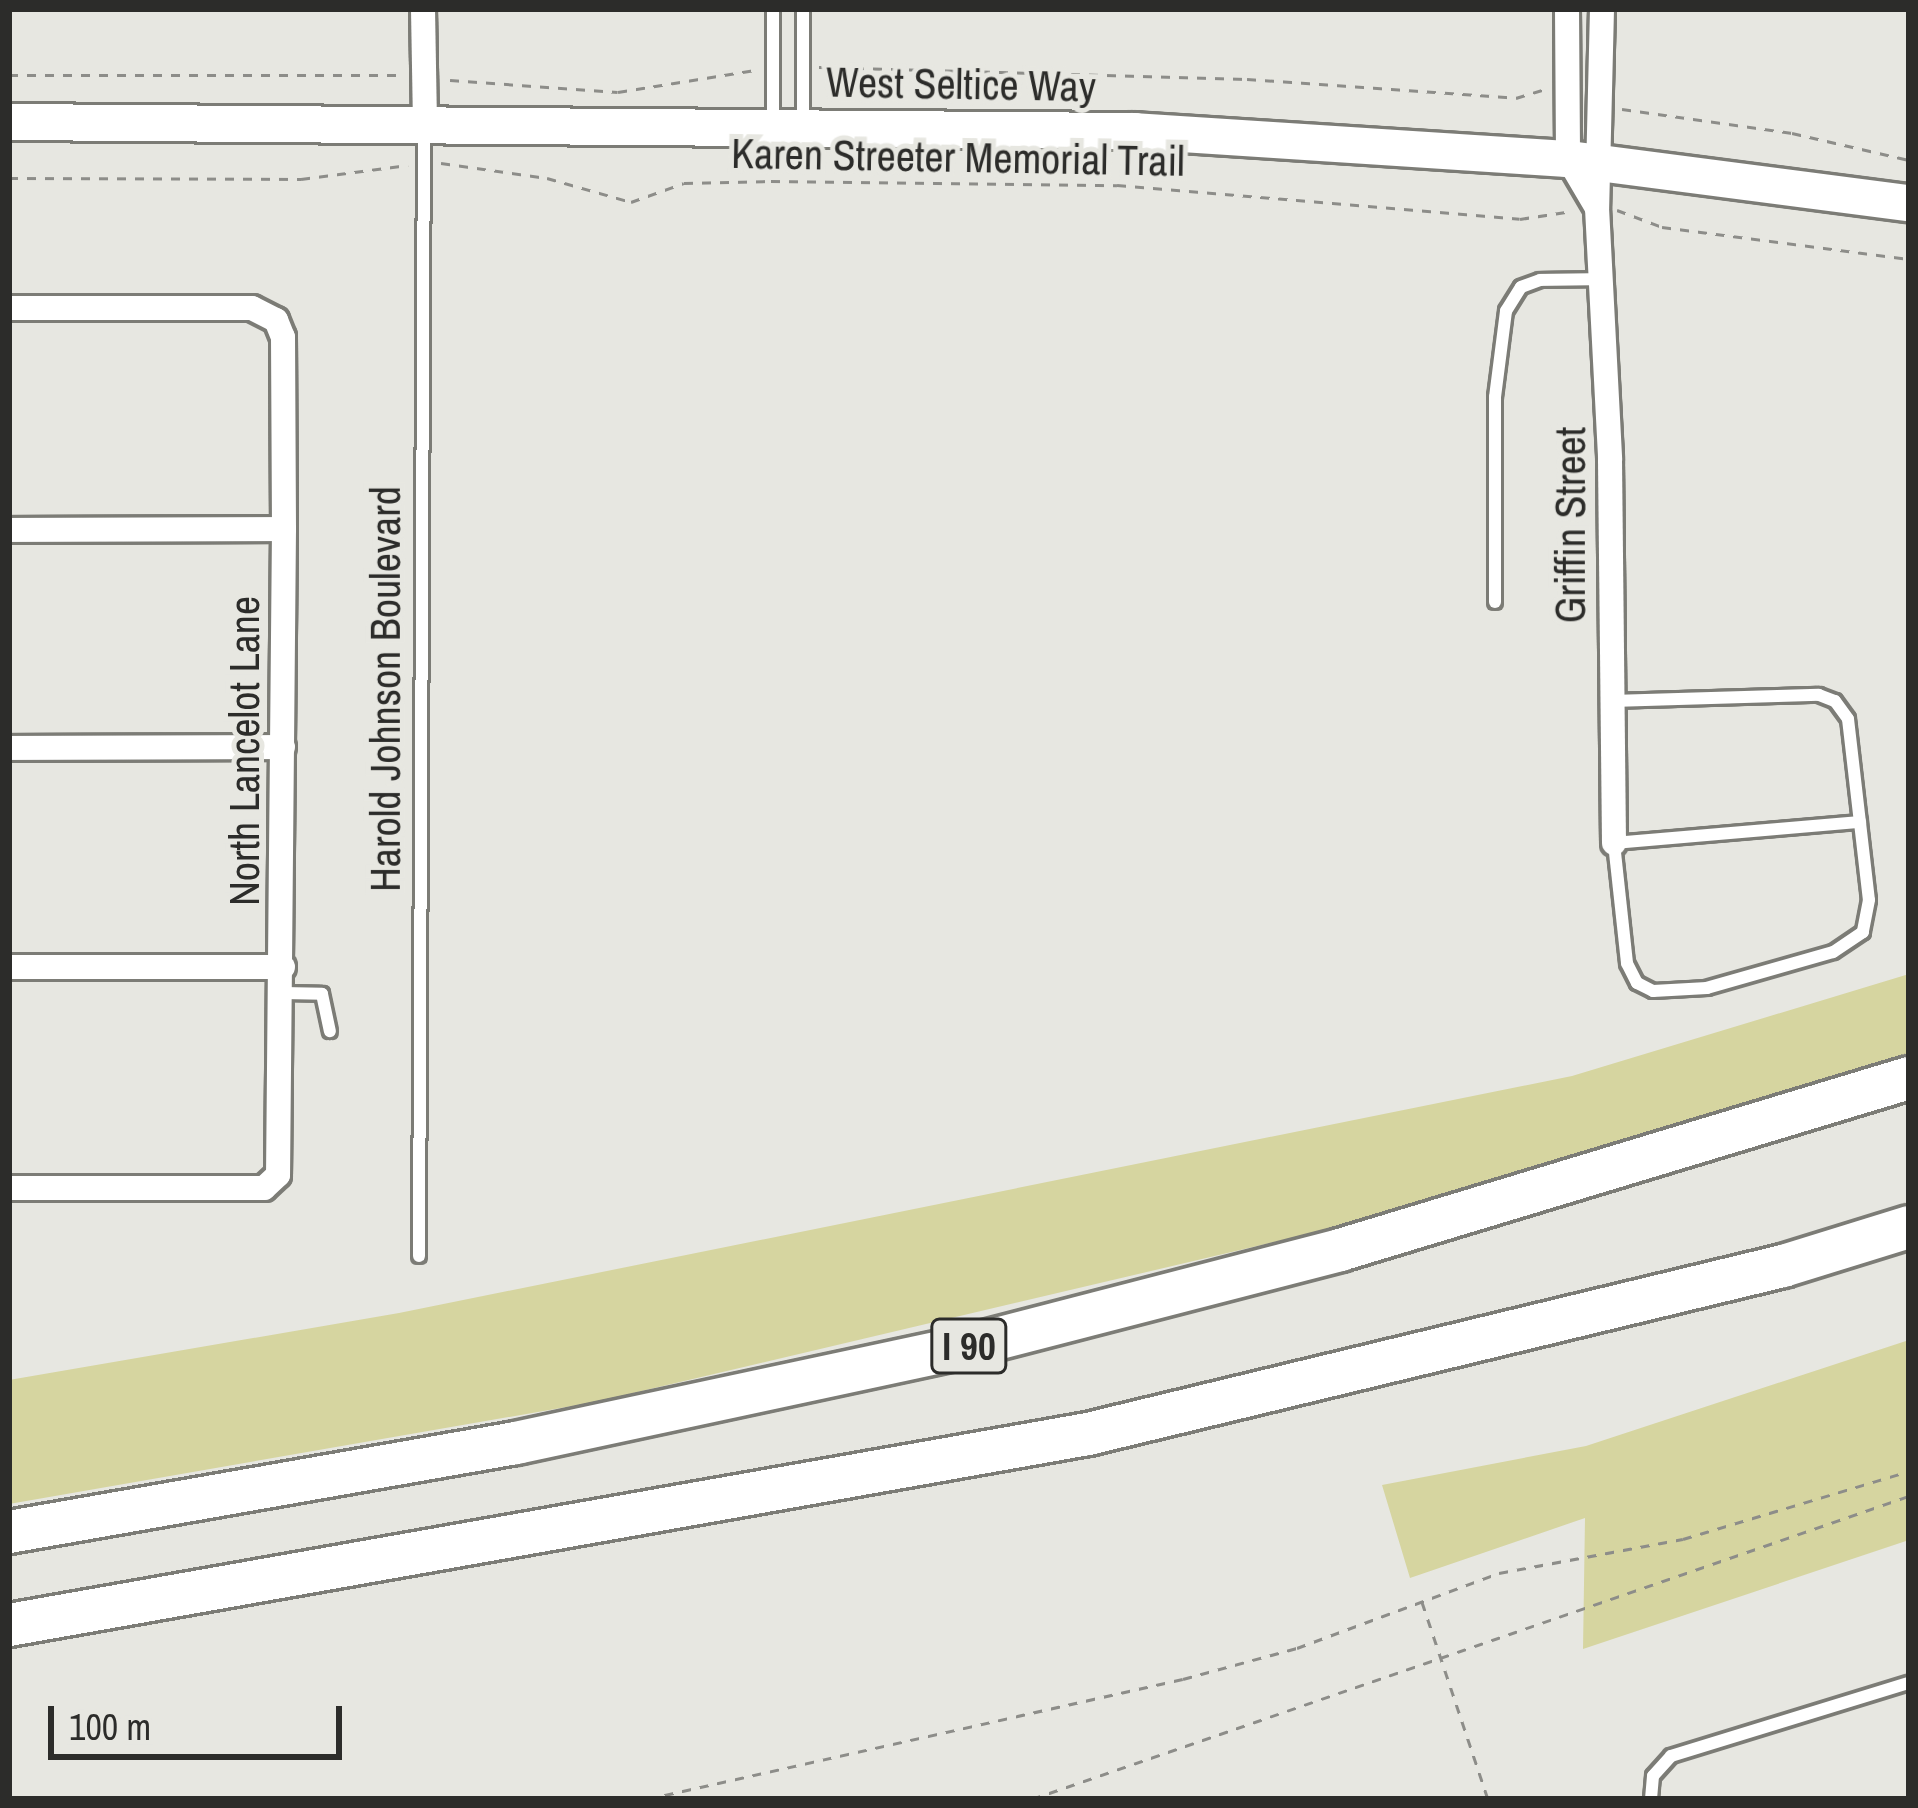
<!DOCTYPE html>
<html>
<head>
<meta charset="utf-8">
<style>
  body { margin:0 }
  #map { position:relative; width:1918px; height:1808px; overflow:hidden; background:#e7e7e1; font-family:"Archivo Narrow",sans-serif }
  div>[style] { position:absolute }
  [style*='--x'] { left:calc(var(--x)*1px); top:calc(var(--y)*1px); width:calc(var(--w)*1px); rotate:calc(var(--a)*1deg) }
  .green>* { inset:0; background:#d6d5a0 }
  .path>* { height:3px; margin-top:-1.5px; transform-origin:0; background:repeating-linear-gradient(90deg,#8d8d89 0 9px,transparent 0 18px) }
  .roads { filter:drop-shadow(3px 0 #7c7c76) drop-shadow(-3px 0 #7c7c76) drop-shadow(0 3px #7c7c76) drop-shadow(0 -3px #7c7c76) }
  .service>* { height:12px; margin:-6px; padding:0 6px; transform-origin:6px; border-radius:6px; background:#fff }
  .minor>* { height:24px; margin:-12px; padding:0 12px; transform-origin:12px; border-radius:12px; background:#fff }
  .primary>* { height:36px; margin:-18px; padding:0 18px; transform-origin:18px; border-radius:18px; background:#fff }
  .motorway>* { height:42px; margin:-21px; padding:0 21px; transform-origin:21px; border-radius:21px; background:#fff }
  span { translate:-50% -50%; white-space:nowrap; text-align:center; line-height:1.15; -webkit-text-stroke:10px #e7e7e1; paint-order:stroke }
  .shield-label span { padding:3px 9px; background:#e7e7e1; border:3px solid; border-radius:9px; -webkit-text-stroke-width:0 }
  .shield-label { font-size:39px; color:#2c2c2a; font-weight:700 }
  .street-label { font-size:42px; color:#2c2c2a }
  .frame { position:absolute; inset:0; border:12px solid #2c2c2a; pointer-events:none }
  .scale { position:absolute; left:48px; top:1706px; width:294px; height:54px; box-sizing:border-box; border:6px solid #2c2c2a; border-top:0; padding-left:15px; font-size:36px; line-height:42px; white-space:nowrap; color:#2c2c2a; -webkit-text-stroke:9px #e7e7e1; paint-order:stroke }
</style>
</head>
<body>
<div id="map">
  <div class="green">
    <div style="clip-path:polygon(1909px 974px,1909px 1055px,1376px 1218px,595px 1402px,9px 1504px,9px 1380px,399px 1313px,1572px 1076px)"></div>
    <div style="clip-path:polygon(1909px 1340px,1909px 1540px,1583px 1649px,1585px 1518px,1410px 1578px,1382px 1485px,1586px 1446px)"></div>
  </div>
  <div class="path">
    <div style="--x:819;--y:67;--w:428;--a:1.6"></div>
    <div style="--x:1247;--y:79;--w:270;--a:4"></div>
    <div style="--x:1516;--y:98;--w:30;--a:-17"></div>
    <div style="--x:9;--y:75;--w:390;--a:0"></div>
    <div style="--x:450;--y:80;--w:168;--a:4.1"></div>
    <div style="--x:618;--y:92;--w:139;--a:-9.1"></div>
    <div style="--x:1622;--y:109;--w:172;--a:8"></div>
    <div style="--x:1792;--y:133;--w:120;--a:13"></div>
    <div style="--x:441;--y:163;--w:107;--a:8.1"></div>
    <div style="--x:547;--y:178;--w:87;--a:15.9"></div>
    <div style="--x:631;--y:202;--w:56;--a:-19.7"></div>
    <div style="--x:684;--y:183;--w:87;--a:-1.3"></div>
    <div style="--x:771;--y:181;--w:346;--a:0.7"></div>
    <div style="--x:1117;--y:185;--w:404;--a:4.8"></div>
    <div style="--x:1520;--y:219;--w:53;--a:-8.7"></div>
    <div style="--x:9;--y:178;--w:292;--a:0.2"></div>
    <div style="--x:301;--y:179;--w:108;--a:-7.5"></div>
    <div style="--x:1617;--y:210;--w:48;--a:20.7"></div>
    <div style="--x:1662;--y:227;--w:249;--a:7.4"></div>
    <div style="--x:1422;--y:1602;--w:208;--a:71.5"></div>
    <div style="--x:647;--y:1799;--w:549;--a:-12.62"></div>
    <div style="--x:1183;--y:1679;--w:118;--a:-15.2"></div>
    <div style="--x:1297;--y:1648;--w:215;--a:-20.4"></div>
    <div style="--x:1499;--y:1573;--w:187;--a:-10.5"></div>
    <div style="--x:1683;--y:1539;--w:236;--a:-16.7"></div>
    <div style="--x:1032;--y:1799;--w:928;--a:-19.06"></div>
  </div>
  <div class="roads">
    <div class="service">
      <div style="--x:773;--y:9;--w:116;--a:90"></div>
      <div style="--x:803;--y:9;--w:113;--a:90"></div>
      <div style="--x:1495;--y:602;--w:205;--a:-90"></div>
      <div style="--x:1495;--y:397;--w:87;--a:-82.7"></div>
      <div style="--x:1506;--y:311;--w:28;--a:-58"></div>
      <div style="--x:1521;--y:287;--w:20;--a:-20"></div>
      <div style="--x:1540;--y:280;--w:63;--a:-0.9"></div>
      <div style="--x:1612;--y:701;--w:207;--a:-1.7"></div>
      <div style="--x:1819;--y:695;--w:17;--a:21"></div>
      <div style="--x:1835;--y:701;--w:22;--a:54"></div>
      <div style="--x:1848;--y:719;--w:182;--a:83.4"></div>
      <div style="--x:1869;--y:900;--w:33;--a:101"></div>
      <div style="--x:1863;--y:932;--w:36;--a:146"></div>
      <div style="--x:1833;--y:952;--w:131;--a:164.1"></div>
      <div style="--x:1707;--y:988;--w:54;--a:176.8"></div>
      <div style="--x:1653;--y:991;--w:18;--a:-153"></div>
      <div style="--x:1637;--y:983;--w:22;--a:-117"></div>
      <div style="--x:1627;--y:963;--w:121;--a:-96.2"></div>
      <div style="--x:1614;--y:843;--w:247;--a:-4.9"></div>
      <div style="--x:283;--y:993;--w:39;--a:1"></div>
      <div style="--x:322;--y:994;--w:38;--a:78"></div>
      <div style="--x:419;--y:1256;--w:1126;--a:-89.75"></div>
      <div style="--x:1651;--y:1799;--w:23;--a:-85"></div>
      <div style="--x:1653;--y:1776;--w:27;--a:-48"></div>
      <div style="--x:1671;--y:1756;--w:249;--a:-17.1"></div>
    </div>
    <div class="minor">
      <div style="--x:423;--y:9;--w:114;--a:89"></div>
      <div style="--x:1567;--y:9;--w:150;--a:89.6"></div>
      <div style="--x:1568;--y:159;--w:57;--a:59.4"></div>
      <div style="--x:1602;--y:9;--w:199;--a:91.4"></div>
      <div style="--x:1597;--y:208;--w:252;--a:87"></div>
      <div style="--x:1610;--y:460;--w:383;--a:89.4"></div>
      <div style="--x:9;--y:308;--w:243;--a:0"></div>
      <div style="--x:252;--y:308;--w:27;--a:27"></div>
      <div style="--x:276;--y:320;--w:18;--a:68"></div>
      <div style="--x:283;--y:337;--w:192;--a:89.7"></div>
      <div style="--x:284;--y:529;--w:646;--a:90.53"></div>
      <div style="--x:278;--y:1175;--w:19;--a:137"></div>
      <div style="--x:264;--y:1188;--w:255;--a:180"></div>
      <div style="--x:9;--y:530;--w:275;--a:-0.2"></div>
      <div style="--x:9;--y:748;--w:274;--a:-0.2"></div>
      <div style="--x:9;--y:967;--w:274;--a:0"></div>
    </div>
    <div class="primary">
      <div style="--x:9;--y:122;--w:1126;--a:0.46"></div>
      <div style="--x:1135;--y:131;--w:434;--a:3.7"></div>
      <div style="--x:1568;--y:159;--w:344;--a:7.4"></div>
    </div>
    <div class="motorway">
      <div style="--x:9;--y:1532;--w:515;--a:-9.96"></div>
      <div style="--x:516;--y:1443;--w:467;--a:-12.1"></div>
      <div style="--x:973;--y:1345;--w:379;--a:-14.5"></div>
      <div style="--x:1340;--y:1250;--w:594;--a:-16.82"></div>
      <div style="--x:9;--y:1625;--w:1096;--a:-10.04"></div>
      <div style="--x:1088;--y:1434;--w:715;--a:-13.59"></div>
      <div style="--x:1783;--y:1266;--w:132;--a:-17.2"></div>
    </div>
  </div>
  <div class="shield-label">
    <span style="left:969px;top:1346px">I 90</span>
  </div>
  <div class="street-label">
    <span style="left:961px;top:84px;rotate:1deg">West Seltice Way</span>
    <span style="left:958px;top:157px;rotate:1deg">Karen Streeter Memorial Trail</span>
    <span style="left:1570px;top:525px;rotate:-90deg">Griffin Street</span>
    <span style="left:385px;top:689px;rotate:-90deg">Harold Johnson Boulevard</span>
    <span style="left:244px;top:751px;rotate:-90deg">North Lancelot Lane</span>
  </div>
  <div class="frame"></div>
  <div class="scale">100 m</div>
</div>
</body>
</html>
